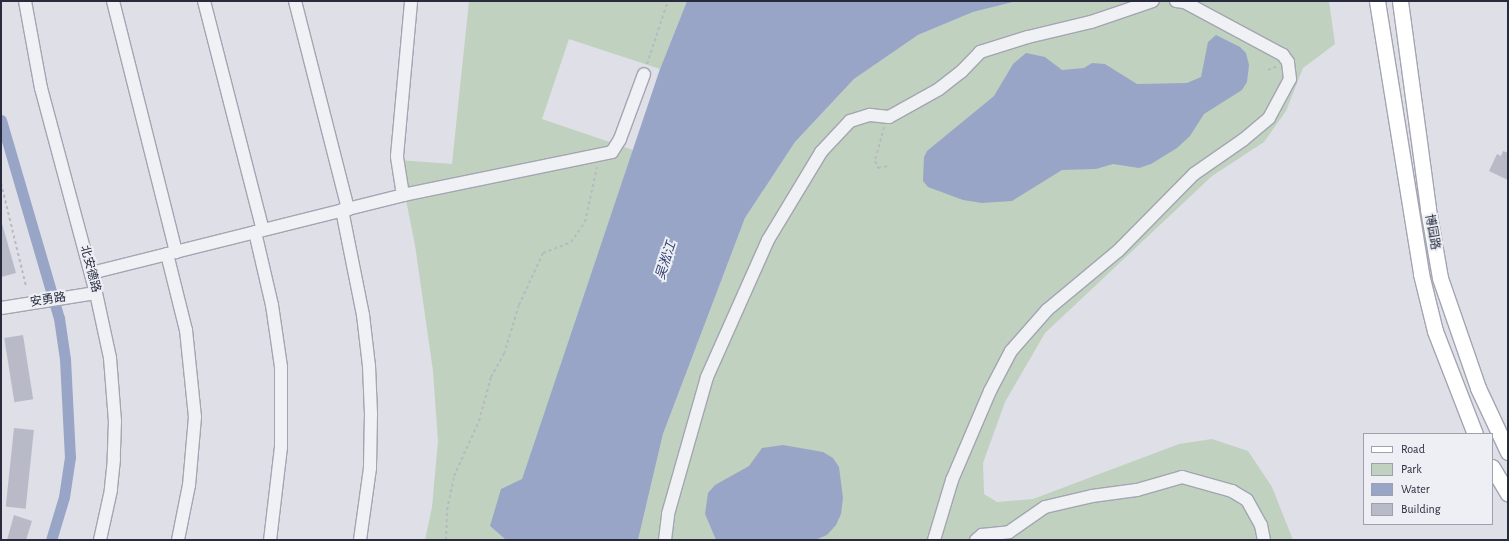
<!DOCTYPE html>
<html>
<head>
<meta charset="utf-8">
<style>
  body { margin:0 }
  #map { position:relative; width:1509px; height:541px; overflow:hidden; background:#dedfe7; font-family:"Alegreya Sans","Noto Sans SC",sans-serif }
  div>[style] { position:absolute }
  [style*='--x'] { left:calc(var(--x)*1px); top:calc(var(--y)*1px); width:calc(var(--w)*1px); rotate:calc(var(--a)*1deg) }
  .green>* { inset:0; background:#c0d1bf }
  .water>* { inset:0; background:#99a5c6 }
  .canal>* { height:11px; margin:-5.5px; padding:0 5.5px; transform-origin:5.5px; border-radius:5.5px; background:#99a5c6 }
  .building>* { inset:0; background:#b8bac7; transform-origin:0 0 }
  .path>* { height:2px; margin-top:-1px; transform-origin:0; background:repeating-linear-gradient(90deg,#b8bac1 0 3px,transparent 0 6px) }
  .roads { filter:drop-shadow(1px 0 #a3a5b1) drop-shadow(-1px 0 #a3a5b1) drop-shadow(0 1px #a3a5b1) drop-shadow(0 -1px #a3a5b1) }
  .minor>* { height:12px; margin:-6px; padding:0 6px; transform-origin:6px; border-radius:6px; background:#f0f1f5 }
  .major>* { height:15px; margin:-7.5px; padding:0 7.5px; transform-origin:7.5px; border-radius:7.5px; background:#fff }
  span { translate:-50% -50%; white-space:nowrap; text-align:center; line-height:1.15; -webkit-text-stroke:4px #edeff5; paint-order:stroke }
  .street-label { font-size:12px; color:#272b3d }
  .water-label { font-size:13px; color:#334170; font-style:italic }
  .frame { position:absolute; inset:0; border:2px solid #272b3d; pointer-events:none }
  .legend { position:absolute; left:1363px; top:433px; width:130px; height:92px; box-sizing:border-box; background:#edeff5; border:1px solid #9ea1ab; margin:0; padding:5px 7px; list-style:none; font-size:12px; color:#272b3d }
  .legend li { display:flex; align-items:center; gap:8px; height:20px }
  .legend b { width:20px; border:1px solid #9ea1ab }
</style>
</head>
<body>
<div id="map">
  <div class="green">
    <div style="clip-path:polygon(469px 1px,687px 1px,660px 69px,569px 39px,542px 119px,633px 150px,522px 479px,490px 526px,506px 540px,425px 540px,432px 507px,438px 441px,433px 371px,415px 245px,398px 160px,452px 164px)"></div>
    <div style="clip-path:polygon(1017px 1px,1329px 1px,1335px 44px,1303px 68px,1286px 111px,1264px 142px,1212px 176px,1045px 333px,1005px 402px,983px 463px,984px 494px,997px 502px,1033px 499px,1179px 444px,1212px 439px,1248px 451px,1272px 487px,1293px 540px,638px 540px,663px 434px,745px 218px,795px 142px,854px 79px,918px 35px,973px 12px)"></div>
  </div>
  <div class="water">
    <div style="clip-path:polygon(687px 1px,1017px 1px,973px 12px,918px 35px,854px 79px,795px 142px,745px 218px,663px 434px,638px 540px,506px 540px,490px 526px,501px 489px,522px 479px,660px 69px)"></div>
    <div style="clip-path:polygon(1216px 35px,1240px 47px,1246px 53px,1249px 65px,1247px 82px,1242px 90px,1204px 114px,1190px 136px,1177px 148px,1151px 164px,1139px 168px,1113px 164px,1096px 169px,1062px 170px,1012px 201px,982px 203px,963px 200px,928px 187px,923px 181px,924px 157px,927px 151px,994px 96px,1013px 64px,1026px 53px,1045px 57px,1062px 70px,1084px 68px,1092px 63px,1105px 64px,1137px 84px,1187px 83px,1201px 77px,1208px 42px)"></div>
    <div style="clip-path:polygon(783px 445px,823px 452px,833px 458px,839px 467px,843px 498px,841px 514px,836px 525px,827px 535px,815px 540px,716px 540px,705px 514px,708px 493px,715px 485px,749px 466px,762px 448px)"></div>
  </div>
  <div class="canal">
    <div style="--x:1;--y:120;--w:206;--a:73.7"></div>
    <div style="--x:59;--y:318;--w:41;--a:81.7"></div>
    <div style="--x:65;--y:359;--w:98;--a:87.1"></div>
    <div style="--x:70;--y:457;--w:40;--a:98.5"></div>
    <div style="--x:64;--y:497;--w:45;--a:106.8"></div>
  </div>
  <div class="building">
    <div style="clip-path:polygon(1503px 151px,1508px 153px,1508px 180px,1489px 171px,1497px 154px,1501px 156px)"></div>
    <div style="clip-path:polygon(1px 220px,16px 273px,1px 277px)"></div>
    <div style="left:23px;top:335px;width:65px;height:19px;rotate:81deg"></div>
    <div style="left:14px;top:428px;width:20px;height:79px;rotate:6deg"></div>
    <div style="clip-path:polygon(14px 515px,32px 521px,26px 540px,7px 540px)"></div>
  </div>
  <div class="path">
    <div style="--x:647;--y:64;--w:66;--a:-71.6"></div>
    <div style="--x:1268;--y:70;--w:11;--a:-22"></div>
    <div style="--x:884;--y:127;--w:35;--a:105"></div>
    <div style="--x:875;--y:161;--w:8;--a:67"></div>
    <div style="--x:878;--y:168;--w:11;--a:-10"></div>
    <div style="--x:1;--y:183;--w:106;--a:76.4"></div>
    <div style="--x:446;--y:540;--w:30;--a:-88"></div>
    <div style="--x:447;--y:510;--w:35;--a:-78"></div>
    <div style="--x:454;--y:476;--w:60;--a:-65.6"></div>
    <div style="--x:479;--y:421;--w:46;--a:-74.7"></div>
    <div style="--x:491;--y:377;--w:26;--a:-61"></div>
    <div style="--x:504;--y:354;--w:51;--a:-73"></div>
    <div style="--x:519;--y:305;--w:57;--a:-65.2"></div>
    <div style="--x:543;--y:253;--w:30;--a:-21"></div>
    <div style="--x:571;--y:242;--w:24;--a:-55"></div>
    <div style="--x:585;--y:222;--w:56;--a:-77.7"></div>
  </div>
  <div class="roads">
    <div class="minor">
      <div style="--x:25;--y:1;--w:88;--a:79.6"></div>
      <div style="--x:41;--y:88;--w:212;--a:75"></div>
      <div style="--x:96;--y:293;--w:66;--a:77.8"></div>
      <div style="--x:110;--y:358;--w:63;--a:85.5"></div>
      <div style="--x:115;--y:421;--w:38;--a:92"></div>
      <div style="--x:114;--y:459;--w:31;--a:96"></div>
      <div style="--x:111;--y:490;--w:51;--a:102.4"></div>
      <div style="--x:113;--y:1;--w:259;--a:75.9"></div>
      <div style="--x:204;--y:1;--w:236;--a:75.6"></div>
      <div style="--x:295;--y:1;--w:215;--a:75.7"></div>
      <div style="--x:403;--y:195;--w:213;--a:-11.6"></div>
      <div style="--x:612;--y:152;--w:15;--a:-58"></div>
      <div style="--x:620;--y:139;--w:69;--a:-69.7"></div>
      <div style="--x:342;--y:210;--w:107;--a:78.7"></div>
      <div style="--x:363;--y:315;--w:51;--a:83.3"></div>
      <div style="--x:369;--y:366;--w:48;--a:87.6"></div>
      <div style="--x:371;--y:414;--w:54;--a:91.1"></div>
      <div style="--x:370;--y:468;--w:73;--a:97.9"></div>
      <div style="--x:255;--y:232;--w:75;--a:76.9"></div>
      <div style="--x:272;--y:305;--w:63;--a:81.7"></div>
      <div style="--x:281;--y:367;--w:80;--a:90"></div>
      <div style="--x:281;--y:447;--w:94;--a:96.7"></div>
      <div style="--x:167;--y:254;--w:78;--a:76"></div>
      <div style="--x:186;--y:330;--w:87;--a:84.1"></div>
      <div style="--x:195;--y:417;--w:68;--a:95"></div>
      <div style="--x:189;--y:485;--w:56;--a:101.3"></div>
      <div style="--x:91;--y:273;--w:322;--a:-14"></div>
      <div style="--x:403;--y:195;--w:39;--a:-99"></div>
      <div style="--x:397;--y:156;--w:156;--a:-84.8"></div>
      <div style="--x:1;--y:308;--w:96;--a:-9"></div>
      <div style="--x:665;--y:540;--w:26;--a:-83"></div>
      <div style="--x:668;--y:514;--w:142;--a:-74.1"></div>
      <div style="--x:707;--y:377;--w:150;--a:-66"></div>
      <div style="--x:768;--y:240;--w:103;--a:-58.9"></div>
      <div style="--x:821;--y:152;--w:42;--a:-46.9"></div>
      <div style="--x:850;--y:121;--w:21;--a:-17"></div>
      <div style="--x:870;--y:115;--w:19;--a:6"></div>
      <div style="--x:889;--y:117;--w:57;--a:-29.2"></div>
      <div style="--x:939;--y:89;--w:28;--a:-38"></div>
      <div style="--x:961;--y:72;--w:28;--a:-46"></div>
      <div style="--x:980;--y:52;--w:50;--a:-17.4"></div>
      <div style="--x:1028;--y:37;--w:65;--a:-13.4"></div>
      <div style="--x:1091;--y:22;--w:65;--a:-18.7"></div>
      <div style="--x:934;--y:540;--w:63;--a:-73.3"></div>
      <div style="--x:952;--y:480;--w:97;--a:-66.9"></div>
      <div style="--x:990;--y:391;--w:45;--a:-62.3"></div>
      <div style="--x:1011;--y:351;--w:55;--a:-48.7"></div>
      <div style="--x:1047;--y:310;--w:92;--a:-39.7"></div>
      <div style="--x:1118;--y:251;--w:108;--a:-45.4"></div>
      <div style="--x:1194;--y:174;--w:60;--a:-34.8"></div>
      <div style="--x:1243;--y:140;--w:34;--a:-40"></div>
      <div style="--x:1269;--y:118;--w:44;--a:-61.7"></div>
      <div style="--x:1290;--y:79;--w:17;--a:-97"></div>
      <div style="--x:1288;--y:62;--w:9;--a:-126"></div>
      <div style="--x:1283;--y:55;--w:112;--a:-151.8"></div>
      <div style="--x:1184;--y:2;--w:8;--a:-173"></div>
      <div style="--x:976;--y:540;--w:8;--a:-40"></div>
      <div style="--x:982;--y:535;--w:27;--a:-6"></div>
      <div style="--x:1009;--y:532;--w:44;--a:-34.8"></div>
      <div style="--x:1045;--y:507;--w:48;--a:-13.2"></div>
      <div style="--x:1092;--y:496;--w:45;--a:-7.6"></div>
      <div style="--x:1137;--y:490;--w:47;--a:-16.1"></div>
      <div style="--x:1182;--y:477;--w:52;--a:15.6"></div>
      <div style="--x:1232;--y:491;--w:17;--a:31"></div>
      <div style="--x:1247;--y:500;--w:29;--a:61"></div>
      <div style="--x:1261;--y:525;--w:15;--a:79"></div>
    </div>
    <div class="major">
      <div style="--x:1377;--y:1;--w:277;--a:80.8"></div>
      <div style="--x:1421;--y:274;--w:59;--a:76.2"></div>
      <div style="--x:1435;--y:331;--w:110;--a:68.8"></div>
      <div style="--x:1400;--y:1;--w:210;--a:82.3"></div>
      <div style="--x:1428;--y:209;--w:70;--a:80.1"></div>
      <div style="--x:1440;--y:278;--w:116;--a:70.9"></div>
      <div style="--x:1478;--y:388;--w:71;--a:64.9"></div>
      <div style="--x:1492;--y:467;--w:31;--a:59"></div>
    </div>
  </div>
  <div class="street-label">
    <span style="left:1432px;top:232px;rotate:80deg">博园路</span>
    <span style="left:90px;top:269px;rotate:75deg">北安德路</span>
    <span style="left:48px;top:300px;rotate:-9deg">安勇路</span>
  </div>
  <div class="water-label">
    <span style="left:667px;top:261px;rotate:-72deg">吴淞江</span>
  </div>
  <div class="frame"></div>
  <ul class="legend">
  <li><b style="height:5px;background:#fff"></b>Road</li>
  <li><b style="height:11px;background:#c0d1bf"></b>Park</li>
  <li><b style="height:11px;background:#99a5c6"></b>Water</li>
  <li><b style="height:11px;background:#b8bac7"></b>Building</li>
  </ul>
</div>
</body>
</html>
